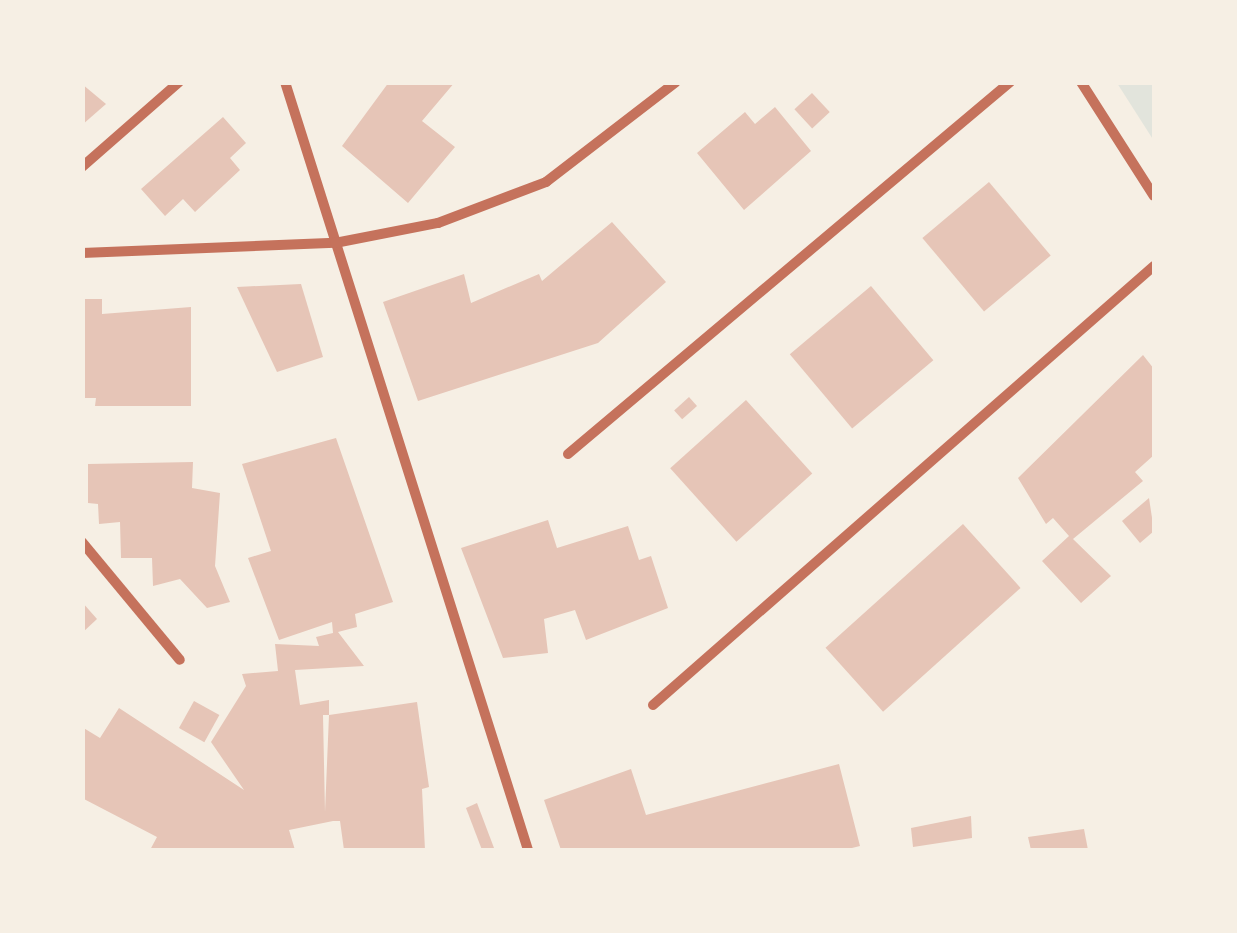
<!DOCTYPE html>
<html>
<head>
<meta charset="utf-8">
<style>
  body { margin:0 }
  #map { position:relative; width:1237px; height:933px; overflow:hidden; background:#f6efe4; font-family:Cabin,sans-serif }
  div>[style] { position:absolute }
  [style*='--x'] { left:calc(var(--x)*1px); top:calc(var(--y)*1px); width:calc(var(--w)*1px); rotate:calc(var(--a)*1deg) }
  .green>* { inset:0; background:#e2e4dc }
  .building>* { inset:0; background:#e6c5b7; transform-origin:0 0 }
  .minor>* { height:10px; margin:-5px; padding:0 5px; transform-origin:5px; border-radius:5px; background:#c5725c }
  span { translate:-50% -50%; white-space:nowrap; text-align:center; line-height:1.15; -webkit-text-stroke:10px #f6efe4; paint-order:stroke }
  .frame { position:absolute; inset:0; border:85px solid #f6efe4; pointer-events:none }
</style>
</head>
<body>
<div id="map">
  <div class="green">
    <div style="clip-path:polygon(1117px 83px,1154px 83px,1154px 141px)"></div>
  </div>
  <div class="building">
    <div style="clip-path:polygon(389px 82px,455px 82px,422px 121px,455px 147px,408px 203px,342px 146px)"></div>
    <div style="clip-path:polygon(82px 84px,106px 104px,82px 125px)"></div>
    <div style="left:812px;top:93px;width:26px;height:24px;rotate:47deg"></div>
    <div style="clip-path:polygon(775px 107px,811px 151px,744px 210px,697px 153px,745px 112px,755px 124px)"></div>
    <div style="clip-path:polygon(223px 117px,246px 143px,230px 158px,240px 170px,195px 212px,183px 199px,165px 216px,141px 189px)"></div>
    <div style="left:989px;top:182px;width:96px;height:87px;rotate:50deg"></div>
    <div style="clip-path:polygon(612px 222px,666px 282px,598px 343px,418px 401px,383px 302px,464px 274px,471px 303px,539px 274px,542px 281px)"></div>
    <div style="clip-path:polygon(301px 284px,323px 357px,277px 372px,237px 287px)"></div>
    <div style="left:871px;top:286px;width:97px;height:106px;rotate:50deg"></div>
    <div style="clip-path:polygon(82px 299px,102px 299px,102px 314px,191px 307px,191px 406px,95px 406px,96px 398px,82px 398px)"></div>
    <div style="clip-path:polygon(1143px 355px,1154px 369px,1154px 455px,1135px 472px,1143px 481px,1073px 539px,1111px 576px,1081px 603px,1042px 561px,1069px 536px,1053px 518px,1046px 524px,1018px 478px)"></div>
    <div style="left:689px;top:397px;width:12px;height:20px;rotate:48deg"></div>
    <div style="left:746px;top:400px;width:99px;height:102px;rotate:48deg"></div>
    <div style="clip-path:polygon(evenodd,336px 438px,393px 602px,355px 614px,357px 627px,338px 632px,364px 666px,295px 670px,300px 705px,329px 700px,329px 715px,417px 702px,429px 787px,422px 789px,425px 850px,344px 850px,340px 821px,333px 821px,289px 830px,295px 850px,150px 850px,157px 837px,82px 798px,82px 727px,100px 738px,119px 708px,244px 790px,211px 742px,246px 686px,242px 674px,278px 671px,275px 644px,319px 646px,316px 637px,333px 633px,332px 622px,279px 640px,248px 558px,271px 551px,242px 464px,336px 438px,323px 715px,329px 715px,325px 812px,323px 715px)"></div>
    <div style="clip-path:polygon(193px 462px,192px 488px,220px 493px,215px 566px,230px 602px,207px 608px,180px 579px,153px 586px,152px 558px,121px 558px,120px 522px,99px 524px,98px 504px,88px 503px,88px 464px)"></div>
    <div style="clip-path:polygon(1149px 498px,1154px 531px,1140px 543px,1122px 521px)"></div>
    <div style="clip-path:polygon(548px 520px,557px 548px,628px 526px,639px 560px,651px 556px,668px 608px,586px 640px,575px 610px,544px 619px,548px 653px,503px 658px,461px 548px)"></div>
    <div style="left:963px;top:524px;width:86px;height:185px;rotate:48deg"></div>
    <div style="clip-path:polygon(82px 602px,97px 619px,82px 633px)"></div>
    <div style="left:194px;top:701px;width:29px;height:31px;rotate:29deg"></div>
    <div style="clip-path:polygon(839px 764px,860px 846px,844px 850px,561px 850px,544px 800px,631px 769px,646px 815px)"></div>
    <div style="clip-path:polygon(477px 803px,494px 848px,490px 850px,482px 850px,466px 808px)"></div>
    <div style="clip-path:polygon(971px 816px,972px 838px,913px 847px,911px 828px)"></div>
    <div style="clip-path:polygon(1084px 829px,1088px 850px,1031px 850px,1028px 837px)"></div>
  </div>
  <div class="minor">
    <div style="--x:285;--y:82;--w:806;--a:72.44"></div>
    <div style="--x:1081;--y:82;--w:135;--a:57.4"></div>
    <div style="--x:82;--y:167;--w:129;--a:-41.2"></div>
    <div style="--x:82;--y:253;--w:253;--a:-2.3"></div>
    <div style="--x:335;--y:243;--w:105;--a:-11"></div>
    <div style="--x:438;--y:223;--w:116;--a:-20.8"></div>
    <div style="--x:546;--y:182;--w:164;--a:-37.6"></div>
    <div style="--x:568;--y:454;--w:578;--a:-40.08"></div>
    <div style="--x:82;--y:542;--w:153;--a:50.3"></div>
    <div style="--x:653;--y:705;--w:666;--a:-41.23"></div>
  </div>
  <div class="frame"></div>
</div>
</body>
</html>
